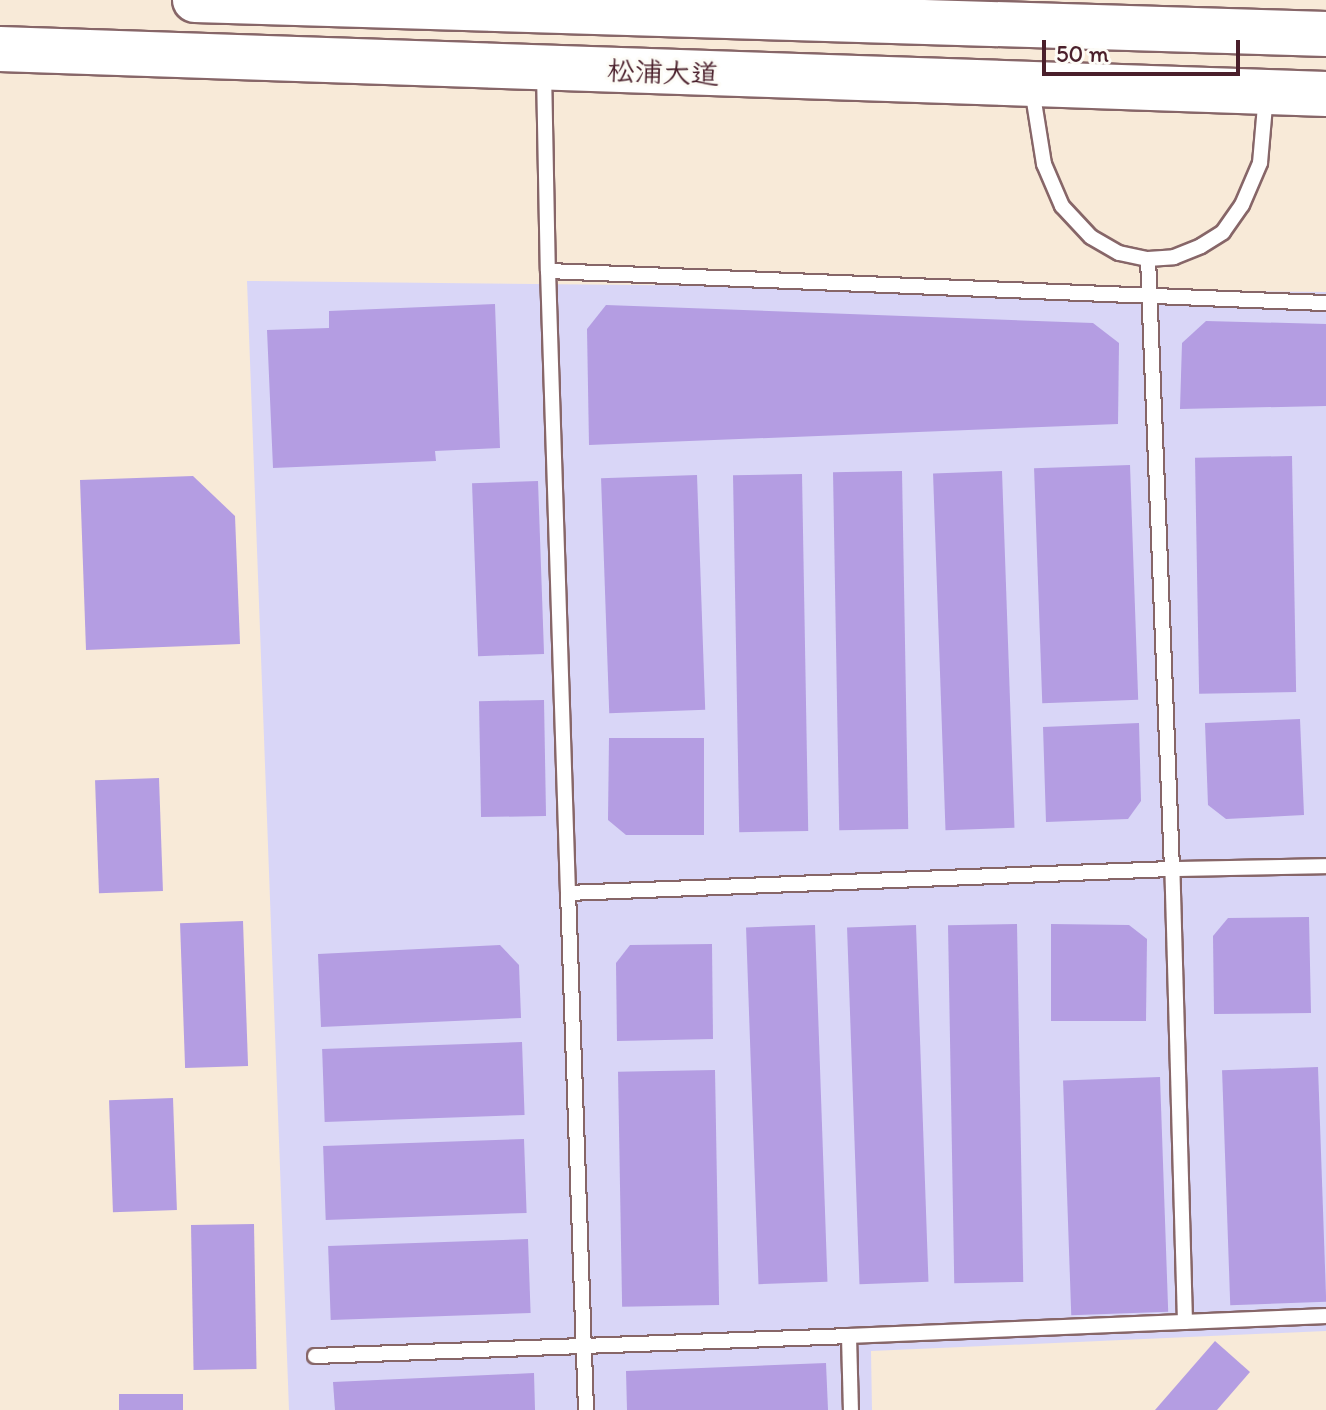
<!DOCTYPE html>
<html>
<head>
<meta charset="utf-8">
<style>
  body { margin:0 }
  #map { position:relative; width:1326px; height:1410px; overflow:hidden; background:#f8ead8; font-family:Itim,"LXGW WenKai TC",sans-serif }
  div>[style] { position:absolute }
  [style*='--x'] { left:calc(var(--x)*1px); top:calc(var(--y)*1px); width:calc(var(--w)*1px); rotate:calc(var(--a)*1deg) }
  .built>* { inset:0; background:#d9d6f7 }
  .building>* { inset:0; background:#b49de2; transform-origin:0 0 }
  .roads { filter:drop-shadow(2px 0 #876668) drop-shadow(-2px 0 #876668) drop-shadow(0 2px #876668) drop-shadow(0 -2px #876668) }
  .lane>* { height:14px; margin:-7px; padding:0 7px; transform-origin:7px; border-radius:7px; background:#fff }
  .highway>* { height:44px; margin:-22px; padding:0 22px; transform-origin:22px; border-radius:22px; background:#fff }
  span { translate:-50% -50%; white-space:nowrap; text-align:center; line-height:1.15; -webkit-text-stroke:6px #fdfcf7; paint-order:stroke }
  .street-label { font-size:28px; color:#4a1f2b }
  .scale { position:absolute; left:1042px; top:40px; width:198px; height:36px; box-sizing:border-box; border:4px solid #4a1f2b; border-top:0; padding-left:10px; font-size:24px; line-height:28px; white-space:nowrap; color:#4a1f2b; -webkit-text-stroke:6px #fdfcf7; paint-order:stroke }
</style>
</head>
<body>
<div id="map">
  <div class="built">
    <div style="clip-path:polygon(247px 281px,1326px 292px,1326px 1331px,871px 1351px,872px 1410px,289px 1410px)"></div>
  </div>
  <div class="building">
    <div style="clip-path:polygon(495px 304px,500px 448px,435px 451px,436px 461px,273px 468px,267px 330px,329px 328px,329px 311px)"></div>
    <div style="clip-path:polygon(606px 305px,1093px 323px,1119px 343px,1118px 424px,589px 445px,587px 329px)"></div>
    <div style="clip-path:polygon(1206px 321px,1326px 324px,1326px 406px,1180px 409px,1182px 343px)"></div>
    <div style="left:1292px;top:456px;width:236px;height:97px;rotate:89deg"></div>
    <div style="left:1130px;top:465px;width:235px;height:96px;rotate:88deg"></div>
    <div style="left:902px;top:471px;width:358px;height:69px;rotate:89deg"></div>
    <div style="left:1002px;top:471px;width:357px;height:69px;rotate:88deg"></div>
    <div style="left:802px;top:474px;width:357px;height:69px;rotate:89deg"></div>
    <div style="left:697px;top:475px;width:235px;height:96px;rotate:88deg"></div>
    <div style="clip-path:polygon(193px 476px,235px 516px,240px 644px,86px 650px,80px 480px)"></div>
    <div style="left:538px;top:481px;width:173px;height:66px;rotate:88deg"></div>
    <div style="left:544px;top:700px;width:116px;height:65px;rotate:89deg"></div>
    <div style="clip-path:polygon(1300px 719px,1304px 815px,1226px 819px,1208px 805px,1205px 723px)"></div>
    <div style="clip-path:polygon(1139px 723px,1141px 801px,1128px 819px,1046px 822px,1043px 727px)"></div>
    <div style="clip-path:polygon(609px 738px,704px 738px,704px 835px,626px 835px,608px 820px)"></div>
    <div style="left:159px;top:778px;width:113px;height:64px;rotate:88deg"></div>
    <div style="clip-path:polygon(1309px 917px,1311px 1013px,1214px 1014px,1213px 936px,1228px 918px)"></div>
    <div style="left:243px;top:921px;width:145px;height:63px;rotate:88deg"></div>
    <div style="left:1017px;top:924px;width:358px;height:69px;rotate:89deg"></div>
    <div style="clip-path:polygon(1051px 924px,1129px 925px,1147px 939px,1146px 1021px,1051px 1021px)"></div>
    <div style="left:815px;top:925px;width:357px;height:69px;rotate:88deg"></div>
    <div style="left:916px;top:925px;width:357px;height:69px;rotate:88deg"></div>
    <div style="clip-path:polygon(712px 944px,713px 1039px,617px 1041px,616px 963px,630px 945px)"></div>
    <div style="clip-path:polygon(500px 945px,519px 965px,521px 1018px,321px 1027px,318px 954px)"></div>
    <div style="left:522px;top:1042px;width:73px;height:200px;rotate:88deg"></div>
    <div style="left:1318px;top:1067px;width:235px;height:96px;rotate:88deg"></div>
    <div style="left:715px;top:1070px;width:235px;height:97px;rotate:89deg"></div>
    <div style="left:1160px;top:1077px;width:235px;height:97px;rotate:88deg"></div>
    <div style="left:173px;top:1098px;width:112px;height:64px;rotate:88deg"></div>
    <div style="left:524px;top:1139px;width:74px;height:201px;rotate:88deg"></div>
    <div style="left:254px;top:1224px;width:145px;height:63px;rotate:89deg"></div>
    <div style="left:528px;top:1239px;width:74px;height:200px;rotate:88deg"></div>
    <div style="clip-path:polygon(1215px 1341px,1250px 1372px,1217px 1410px,1155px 1410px)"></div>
    <div style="clip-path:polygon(826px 1363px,828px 1410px,627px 1410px,626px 1371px)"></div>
    <div style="clip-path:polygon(534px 1373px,535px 1410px,335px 1410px,333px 1382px)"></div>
    <div style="left:183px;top:1394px;width:16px;height:64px;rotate:90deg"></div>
  </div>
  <div class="roads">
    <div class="lane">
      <div style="--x:544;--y:71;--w:200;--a:88.9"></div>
      <div style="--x:1032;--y:89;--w:76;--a:80.9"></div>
      <div style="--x:1044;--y:164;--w:46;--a:66.8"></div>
      <div style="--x:1062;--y:206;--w:42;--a:46.9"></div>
      <div style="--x:1091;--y:237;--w:32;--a:30"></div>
      <div style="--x:1119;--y:253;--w:30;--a:12"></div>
      <div style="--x:1148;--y:259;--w:26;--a:-4"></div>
      <div style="--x:1174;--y:257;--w:29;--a:-22"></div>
      <div style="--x:1201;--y:246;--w:26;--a:-32"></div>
      <div style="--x:1223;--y:232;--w:33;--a:-55"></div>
      <div style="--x:1242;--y:205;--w:46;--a:-66.8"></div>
      <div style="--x:1260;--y:163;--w:69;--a:-85"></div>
      <div style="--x:568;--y:893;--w:622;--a:-91.84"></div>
      <div style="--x:548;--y:271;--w:779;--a:2.36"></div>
      <div style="--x:1185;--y:1322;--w:453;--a:-91.6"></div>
      <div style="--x:1172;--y:869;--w:154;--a:-1.1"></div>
      <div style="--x:849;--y:1336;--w:477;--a:-2.4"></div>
      <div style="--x:315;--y:1356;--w:534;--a:-2.14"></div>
      <div style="--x:849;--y:1336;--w:74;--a:88.5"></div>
      <div style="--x:586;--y:1410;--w:517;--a:-91.99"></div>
      <div style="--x:568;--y:893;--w:604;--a:-2.28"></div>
      <div style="--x:1172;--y:869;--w:610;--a:-92.25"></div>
    </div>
    <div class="highway">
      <div style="--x:195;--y:0;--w:1132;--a:1.72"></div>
      <div style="--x:0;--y:49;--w:1327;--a:1.94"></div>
    </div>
  </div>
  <div class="street-label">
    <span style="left:663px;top:72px;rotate:2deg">松浦大道</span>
  </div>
  <div class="scale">50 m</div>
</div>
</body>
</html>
